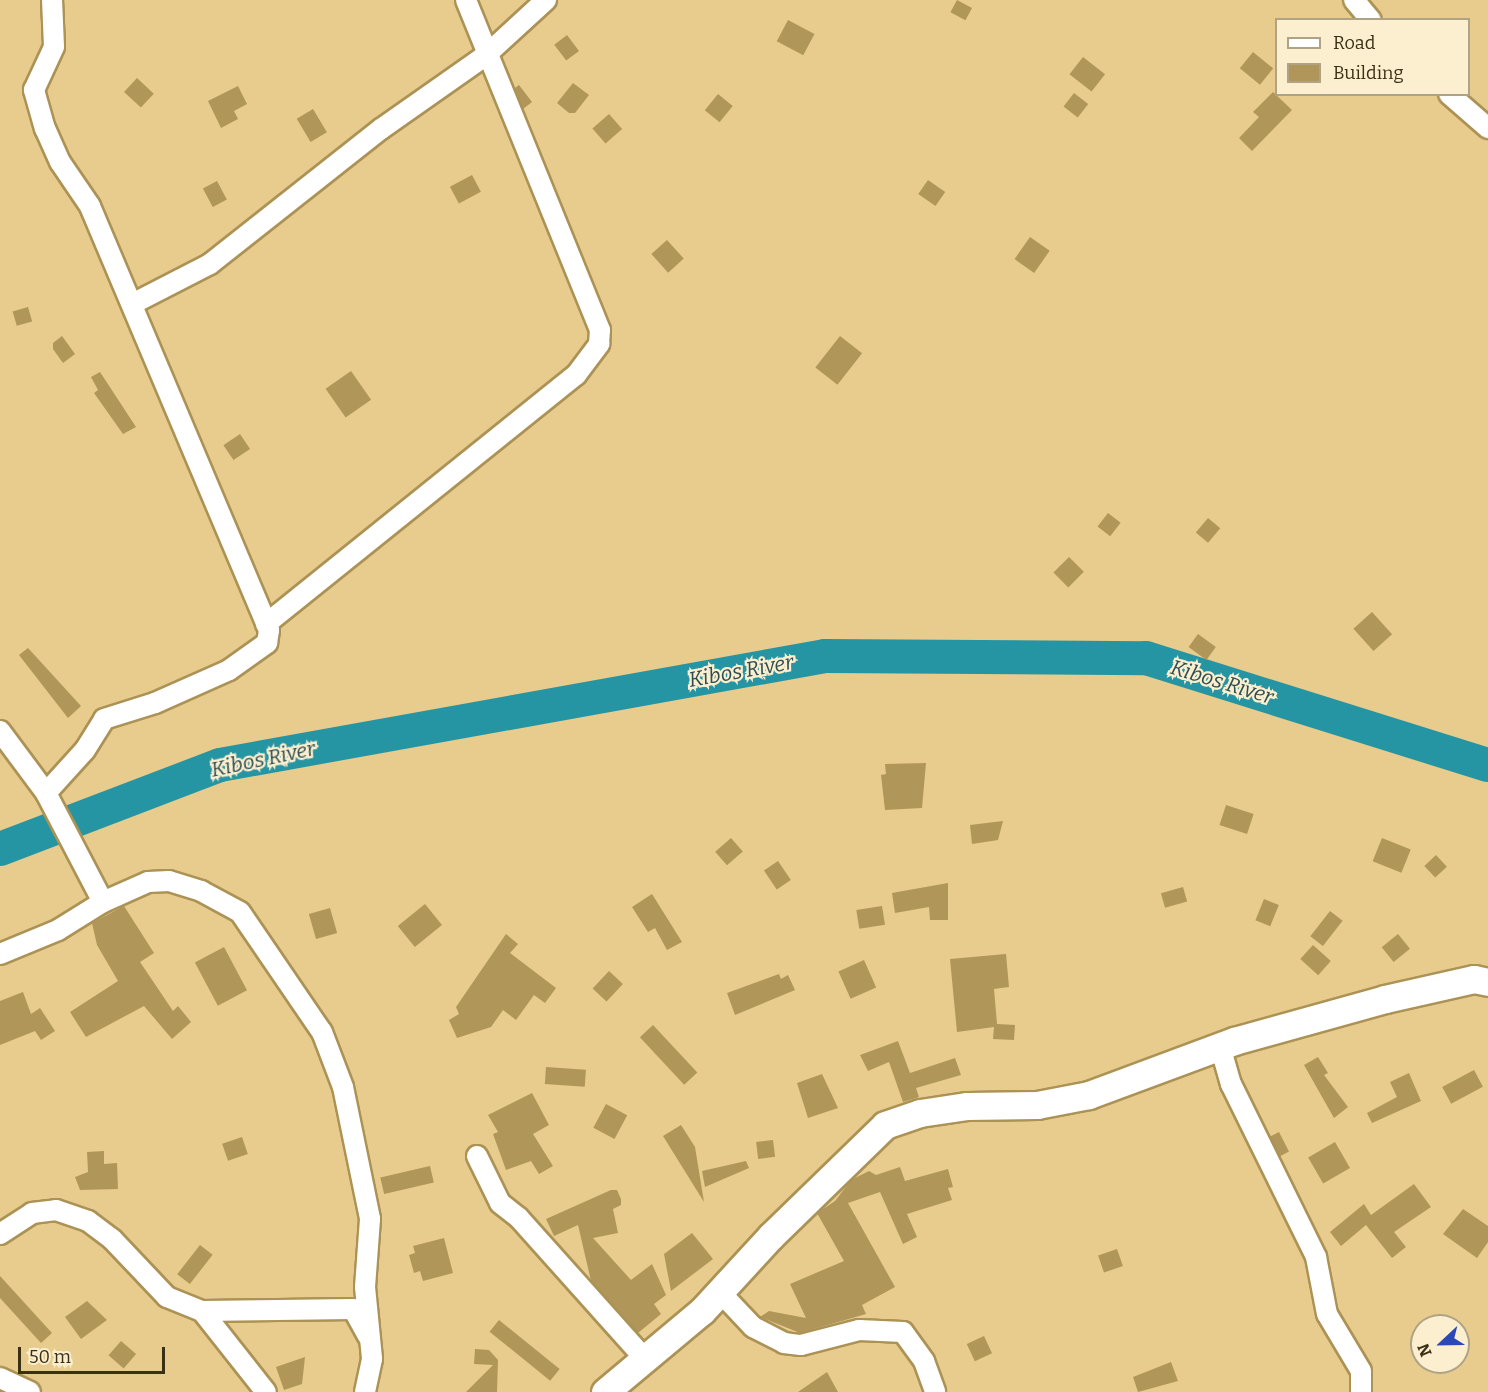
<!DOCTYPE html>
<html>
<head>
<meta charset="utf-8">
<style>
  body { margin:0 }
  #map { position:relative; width:1488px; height:1392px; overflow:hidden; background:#e7cc8d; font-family:Bitter,serif }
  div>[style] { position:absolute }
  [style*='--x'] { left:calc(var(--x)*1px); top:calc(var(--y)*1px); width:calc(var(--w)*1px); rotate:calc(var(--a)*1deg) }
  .river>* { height:34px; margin:-17px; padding:0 17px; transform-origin:17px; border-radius:17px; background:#2695a3 }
  .building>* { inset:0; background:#b09658; transform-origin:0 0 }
  .roads { filter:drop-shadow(2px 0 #ac9255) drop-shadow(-2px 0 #ac9255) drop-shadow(0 2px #ac9255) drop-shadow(0 -2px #ac9255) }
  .minor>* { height:20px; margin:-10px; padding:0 10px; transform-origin:10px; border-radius:10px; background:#fff }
  .secondary>* { height:27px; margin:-13.5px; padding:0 13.5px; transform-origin:13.5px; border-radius:13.5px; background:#fff }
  span { translate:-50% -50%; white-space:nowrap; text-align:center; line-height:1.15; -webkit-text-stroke:4.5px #fcefcf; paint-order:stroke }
  .water-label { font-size:21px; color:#2e4e53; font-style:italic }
  .legend { position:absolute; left:1275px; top:18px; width:195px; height:78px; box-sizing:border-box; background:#fcefcf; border:2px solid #aea385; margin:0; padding:8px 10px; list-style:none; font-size:18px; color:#3a3016 }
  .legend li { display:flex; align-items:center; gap:12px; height:30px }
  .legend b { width:30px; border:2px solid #aea385 }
  .north { position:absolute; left:1410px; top:1314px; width:60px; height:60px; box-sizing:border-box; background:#fcefcf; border:2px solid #aea385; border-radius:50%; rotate:248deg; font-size:16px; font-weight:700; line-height:24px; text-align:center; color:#3a3016 }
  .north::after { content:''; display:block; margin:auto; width:21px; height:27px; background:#2c48b8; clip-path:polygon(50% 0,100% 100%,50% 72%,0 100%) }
  .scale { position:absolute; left:18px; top:1347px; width:147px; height:27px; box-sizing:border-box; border:3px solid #3a3016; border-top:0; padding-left:8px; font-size:18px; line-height:21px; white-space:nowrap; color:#3a3016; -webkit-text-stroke:4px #fcefcf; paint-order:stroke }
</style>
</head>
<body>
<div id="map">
  <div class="river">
    <div style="--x:0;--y:849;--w:235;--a:-20.9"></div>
    <div style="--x:220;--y:765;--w:615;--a:-10.21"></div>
    <div style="--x:825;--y:656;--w:321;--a:0.4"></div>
    <div style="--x:1146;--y:658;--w:358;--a:17.4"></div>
  </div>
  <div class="building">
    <div style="left:957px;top:0;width:17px;height:14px;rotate:28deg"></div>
    <div style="left:788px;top:20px;width:30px;height:24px;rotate:28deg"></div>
    <div style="left:567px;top:35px;width:20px;height:16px;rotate:53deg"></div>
    <div style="left:1253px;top:52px;width:26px;height:21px;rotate:39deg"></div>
    <div style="left:1083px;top:57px;width:28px;height:22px;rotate:38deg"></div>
    <div style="left:137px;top:78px;width:23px;height:19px;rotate:43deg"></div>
    <div style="clip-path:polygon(573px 83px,589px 95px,575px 113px,569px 113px,557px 103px)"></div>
    <div style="clip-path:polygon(519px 85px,532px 102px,523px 109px,515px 88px)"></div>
    <div style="clip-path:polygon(238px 86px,247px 104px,234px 111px,238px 119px,221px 128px,208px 101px)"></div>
    <div style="clip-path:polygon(1273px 92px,1292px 110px,1252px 151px,1239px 138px,1259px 117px,1253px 112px)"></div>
    <div style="left:1074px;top:93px;width:18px;height:17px;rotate:38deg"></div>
    <div style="left:718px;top:94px;width:19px;height:21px;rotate:39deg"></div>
    <div style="left:313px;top:109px;width:27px;height:19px;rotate:59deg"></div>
    <div style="left:609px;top:114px;width:20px;height:22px;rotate:49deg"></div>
    <div style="left:472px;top:175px;width:19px;height:25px;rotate:62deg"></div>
    <div style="left:928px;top:180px;width:21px;height:17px;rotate:35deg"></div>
    <div style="left:217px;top:181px;width:21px;height:16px;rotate:62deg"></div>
    <div style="left:1030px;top:237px;width:24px;height:27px;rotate:35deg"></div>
    <div style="left:667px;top:240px;width:25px;height:21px;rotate:48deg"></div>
    <div style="left:28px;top:307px;width:15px;height:16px;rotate:74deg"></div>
    <div style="clip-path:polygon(62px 336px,75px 354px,63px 363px,53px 349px,53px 343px)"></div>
    <div style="left:840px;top:336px;width:28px;height:40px;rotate:38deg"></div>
    <div style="left:351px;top:371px;width:35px;height:31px;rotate:55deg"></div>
    <div style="clip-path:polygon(100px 372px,136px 427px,123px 434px,94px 393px,98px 390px,91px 377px)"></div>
    <div style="left:240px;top:434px;width:18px;height:20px;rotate:56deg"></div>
    <div style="left:1108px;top:513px;width:16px;height:17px;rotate:38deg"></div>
    <div style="left:1208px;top:518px;width:16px;height:19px;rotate:40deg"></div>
    <div style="left:1069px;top:557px;width:21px;height:22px;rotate:45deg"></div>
    <div style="left:1372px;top:612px;width:30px;height:25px;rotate:48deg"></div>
    <div style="left:1198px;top:634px;width:22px;height:16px;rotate:36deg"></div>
    <div style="clip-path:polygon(28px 648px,81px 706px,68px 718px,19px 655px)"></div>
    <div style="clip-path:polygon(926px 763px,922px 808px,885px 810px,881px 775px,886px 774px,885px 764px)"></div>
    <div style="left:1226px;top:805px;width:29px;height:21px;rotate:18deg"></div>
    <div style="clip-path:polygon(1003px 821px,998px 840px,972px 844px,970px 825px)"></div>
    <div style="left:731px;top:838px;width:18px;height:21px;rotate:49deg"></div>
    <div style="left:1382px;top:838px;width:31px;height:25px;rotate:22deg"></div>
    <div style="left:1436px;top:855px;width:16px;height:16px;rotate:47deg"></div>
    <div style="left:778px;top:861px;width:23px;height:17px;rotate:56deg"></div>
    <div style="clip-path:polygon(948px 883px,948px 920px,930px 920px,929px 907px,895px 913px,892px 893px)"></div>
    <div style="left:1183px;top:887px;width:15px;height:23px;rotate:74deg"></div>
    <div style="clip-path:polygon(652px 894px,682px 942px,667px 950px,655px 928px,648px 932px,632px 907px)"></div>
    <div style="left:1264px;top:899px;width:16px;height:23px;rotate:22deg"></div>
    <div style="left:425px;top:904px;width:27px;height:35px;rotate:51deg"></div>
    <div style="clip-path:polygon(124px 906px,154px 953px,140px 962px,173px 1011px,178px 1006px,191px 1022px,172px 1039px,144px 1006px,86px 1037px,70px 1012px,118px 981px,97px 945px,92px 923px)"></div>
    <div style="left:882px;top:906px;width:19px;height:26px;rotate:81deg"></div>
    <div style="left:330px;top:908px;width:26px;height:22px;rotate:74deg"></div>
    <div style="left:1330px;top:911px;width:16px;height:32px;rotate:38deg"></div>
    <div style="clip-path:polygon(506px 934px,518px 944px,510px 953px,556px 988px,545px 1003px,534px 995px,516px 1020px,503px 1010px,491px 1027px,457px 1038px,449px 1020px,459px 1014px,456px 1007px)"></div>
    <div style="left:1398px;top:934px;width:19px;height:21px;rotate:51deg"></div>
    <div style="left:1313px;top:945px;width:24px;height:19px;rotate:42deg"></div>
    <div style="left:224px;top:947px;width:49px;height:33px;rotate:62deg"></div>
    <div style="clip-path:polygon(1006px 954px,1009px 987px,994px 989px,997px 1024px,1015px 1025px,1014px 1040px,993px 1039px,994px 1027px,957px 1032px,950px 959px)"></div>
    <div style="left:864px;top:960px;width:30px;height:28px;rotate:66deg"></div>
    <div style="left:609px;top:971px;width:19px;height:24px;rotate:43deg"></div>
    <div style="clip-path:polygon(779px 974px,781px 979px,788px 975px,795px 990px,735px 1015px,727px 993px)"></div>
    <div style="clip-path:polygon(23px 992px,31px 1014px,40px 1008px,55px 1031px,41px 1040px,35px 1031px,0 1045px,0 1001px)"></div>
    <div style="left:653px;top:1025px;width:65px;height:18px;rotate:47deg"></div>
    <div style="clip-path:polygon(898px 1041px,910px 1073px,955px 1058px,961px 1075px,916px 1088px,919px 1097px,903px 1102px,889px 1062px,868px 1071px,860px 1055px)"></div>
    <div style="clip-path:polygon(1318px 1057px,1328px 1073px,1324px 1075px,1348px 1107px,1334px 1118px,1304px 1065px)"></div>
    <div style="left:546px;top:1067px;width:40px;height:17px;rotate:4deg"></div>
    <div style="left:1474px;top:1070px;width:19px;height:36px;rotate:62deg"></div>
    <div style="clip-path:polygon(1409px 1073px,1421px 1101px,1372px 1123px,1367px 1113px,1397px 1097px,1390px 1082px)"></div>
    <div style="clip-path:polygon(822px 1074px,838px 1108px,808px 1118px,797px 1083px)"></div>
    <div style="clip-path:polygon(532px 1093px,549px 1125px,533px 1134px,553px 1166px,539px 1174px,531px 1161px,506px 1170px,493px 1134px,498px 1132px,488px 1115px)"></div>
    <div style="left:606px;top:1104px;width:24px;height:27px;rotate:28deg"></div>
    <div style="clip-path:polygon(681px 1125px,695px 1147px,704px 1202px,663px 1136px)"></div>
    <div style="left:1279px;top:1132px;width:22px;height:10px;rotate:63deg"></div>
    <div style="left:242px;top:1137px;width:18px;height:21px;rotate:71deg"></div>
    <div style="left:773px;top:1140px;width:17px;height:17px;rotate:83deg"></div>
    <div style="left:1335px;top:1142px;width:30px;height:31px;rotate:60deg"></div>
    <div style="clip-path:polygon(104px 1151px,104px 1164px,117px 1163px,118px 1189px,80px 1190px,75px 1177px,88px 1172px,87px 1152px)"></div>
    <div style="clip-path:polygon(746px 1161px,749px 1168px,705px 1187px,702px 1171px)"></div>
    <div style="left:430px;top:1166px;width:17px;height:51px;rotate:77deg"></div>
    <div style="clip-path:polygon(900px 1167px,905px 1181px,948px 1169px,953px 1187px,948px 1188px,952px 1200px,907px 1214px,917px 1237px,903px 1244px,880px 1192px,848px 1203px,895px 1287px,862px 1305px,866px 1314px,800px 1333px,760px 1317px,769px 1311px,806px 1318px,790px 1284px,844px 1261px,817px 1213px,835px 1201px,851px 1180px,869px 1171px,876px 1175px)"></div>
    <div style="clip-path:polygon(1414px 1184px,1431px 1207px,1394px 1232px,1406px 1247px,1392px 1258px,1366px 1225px,1341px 1246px,1330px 1232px,1364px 1204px,1371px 1215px)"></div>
    <div style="clip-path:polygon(611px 1190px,617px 1190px,621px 1199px,621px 1205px,613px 1209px,618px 1233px,593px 1238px,631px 1280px,652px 1264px,666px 1295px,654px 1304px,661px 1314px,638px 1333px,591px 1281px,578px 1225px,554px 1236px,546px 1219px)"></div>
    <div style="clip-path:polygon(1463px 1209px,1488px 1226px,1488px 1242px,1477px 1258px,1443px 1234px)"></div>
    <div style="clip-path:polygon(692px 1233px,713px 1259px,671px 1291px,664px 1254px)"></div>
    <div style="clip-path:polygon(444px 1238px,453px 1273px,423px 1281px,420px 1271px,414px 1273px,409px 1255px,415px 1253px,413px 1246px)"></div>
    <div style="left:200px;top:1245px;width:16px;height:37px;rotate:38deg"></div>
    <div style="left:1117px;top:1249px;width:18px;height:20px;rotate:71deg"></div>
    <div style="clip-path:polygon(0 1276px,52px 1333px,41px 1343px,0 1298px)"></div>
    <div style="clip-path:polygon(87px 1301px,107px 1320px,81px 1339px,65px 1317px)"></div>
    <div style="left:499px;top:1320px;width:78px;height:15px;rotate:39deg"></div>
    <div style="left:984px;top:1336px;width:19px;height:19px;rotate:65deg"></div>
    <div style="left:121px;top:1341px;width:20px;height:19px;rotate:41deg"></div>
    <div style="clip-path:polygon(475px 1349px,489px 1350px,498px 1360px,497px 1392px,466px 1392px,493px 1365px,474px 1364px)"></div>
    <div style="clip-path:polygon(305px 1357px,302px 1384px,284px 1390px,276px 1367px)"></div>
    <div style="clip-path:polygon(1171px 1362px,1178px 1381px,1138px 1392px,1133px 1377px)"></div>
    <div style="clip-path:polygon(827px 1372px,838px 1392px,798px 1392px)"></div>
  </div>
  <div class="roads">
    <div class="minor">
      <div style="--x:1354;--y:0;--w:26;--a:50"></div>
      <div style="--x:1449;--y:94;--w:52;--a:41.1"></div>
      <div style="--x:134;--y:303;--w:85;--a:-27.2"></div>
      <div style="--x:210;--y:264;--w:218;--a:-38.3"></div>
      <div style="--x:381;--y:129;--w:127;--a:-35.1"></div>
      <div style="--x:485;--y:56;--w:83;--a:-42.6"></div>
      <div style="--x:266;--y:624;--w:398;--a:-38.8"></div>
      <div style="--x:576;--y:375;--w:39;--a:-53"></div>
      <div style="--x:599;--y:344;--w:14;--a:-86"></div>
      <div style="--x:600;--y:330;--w:356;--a:-112.1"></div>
      <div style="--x:0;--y:731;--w:77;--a:53.4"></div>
      <div style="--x:46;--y:793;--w:123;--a:62.4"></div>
      <div style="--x:103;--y:902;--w:49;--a:-24"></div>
      <div style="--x:148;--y:882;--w:21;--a:-3"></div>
      <div style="--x:169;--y:881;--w:34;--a:17"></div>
      <div style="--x:201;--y:891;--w:44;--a:28.3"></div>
      <div style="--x:240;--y:912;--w:145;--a:55.7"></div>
      <div style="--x:322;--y:1032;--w:59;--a:69.1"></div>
      <div style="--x:343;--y:1087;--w:135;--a:78.4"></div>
      <div style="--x:370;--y:1219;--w:68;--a:94.2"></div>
      <div style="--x:365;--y:1287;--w:72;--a:84.4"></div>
      <div style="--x:372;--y:1359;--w:34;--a:102"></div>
      <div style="--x:46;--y:793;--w:58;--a:-47.8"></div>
      <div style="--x:85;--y:750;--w:36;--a:-58"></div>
      <div style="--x:104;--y:719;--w:53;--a:-17.4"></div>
      <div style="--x:155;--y:703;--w:81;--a:-24"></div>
      <div style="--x:229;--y:670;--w:47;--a:-35.4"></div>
      <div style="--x:267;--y:643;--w:13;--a:-81"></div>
      <div style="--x:269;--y:630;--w:460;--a:-112.9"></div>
      <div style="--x:90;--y:206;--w:53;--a:-124.3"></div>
      <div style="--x:60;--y:162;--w:36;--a:-114"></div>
      <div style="--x:45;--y:129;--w:41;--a:-105.8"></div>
      <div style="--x:34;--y:90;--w:47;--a:-65.1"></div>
      <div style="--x:54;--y:47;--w:47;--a:-92.4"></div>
      <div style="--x:0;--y:954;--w:63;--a:-22.5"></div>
      <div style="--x:58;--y:930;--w:53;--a:-31.9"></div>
      <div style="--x:1220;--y:1046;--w:40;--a:74"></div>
      <div style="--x:1231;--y:1084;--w:193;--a:63.8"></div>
      <div style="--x:1316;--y:1257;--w:58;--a:79.1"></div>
      <div style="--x:1327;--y:1314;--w:66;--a:59.2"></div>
      <div style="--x:1361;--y:1371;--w:21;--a:90"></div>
      <div style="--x:477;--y:1156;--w:52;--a:63.9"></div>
      <div style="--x:500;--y:1203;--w:24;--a:38"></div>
      <div style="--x:519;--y:1218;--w:189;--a:48.2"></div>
      <div style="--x:0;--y:1234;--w:38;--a:-33"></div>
      <div style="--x:32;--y:1213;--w:24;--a:-7"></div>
      <div style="--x:56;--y:1210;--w:34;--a:19"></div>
      <div style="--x:88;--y:1221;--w:30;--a:37"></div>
      <div style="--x:112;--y:1239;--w:80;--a:46.5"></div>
      <div style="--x:167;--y:1297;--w:38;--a:22"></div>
      <div style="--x:202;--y:1311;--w:151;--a:-0.8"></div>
      <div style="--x:353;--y:1309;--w:31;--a:61"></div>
      <div style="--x:720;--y:1292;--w:48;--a:46.7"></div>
      <div style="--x:753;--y:1327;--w:35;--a:27"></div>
      <div style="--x:784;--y:1343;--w:17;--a:7"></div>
      <div style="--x:801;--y:1345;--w:60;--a:-14.5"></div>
      <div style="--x:859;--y:1330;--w:44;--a:2.6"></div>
      <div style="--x:903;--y:1332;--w:36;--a:54"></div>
      <div style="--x:924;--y:1361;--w:33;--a:70"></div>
      <div style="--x:202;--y:1311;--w:103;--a:51.7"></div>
      <div style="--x:0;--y:1378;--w:33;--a:25"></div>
    </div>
    <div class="secondary">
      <div style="--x:605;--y:1392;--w:126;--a:-39.9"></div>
      <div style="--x:702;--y:1311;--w:102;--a:-47.4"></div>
      <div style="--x:771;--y:1236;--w:159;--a:-44.2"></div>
      <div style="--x:885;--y:1125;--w:37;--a:-19"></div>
      <div style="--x:920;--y:1113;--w:48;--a:-8.5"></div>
      <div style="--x:967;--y:1106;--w:70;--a:-0.8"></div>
      <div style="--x:1037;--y:1105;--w:53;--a:-10.9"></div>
      <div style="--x:1089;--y:1095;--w:155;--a:-20.4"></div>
      <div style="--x:1234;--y:1041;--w:157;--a:-15.5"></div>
      <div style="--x:1385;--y:999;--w:91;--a:-12.7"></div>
      <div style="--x:1474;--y:979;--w:14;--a:12"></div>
    </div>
  </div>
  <div class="water-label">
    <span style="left:741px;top:671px;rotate:-10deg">Kibos River</span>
    <span style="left:1222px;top:682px;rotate:17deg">Kibos River</span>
    <span style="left:263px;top:759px;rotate:-12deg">Kibos River</span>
  </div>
  <ul class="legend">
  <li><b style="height:8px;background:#fff"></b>Road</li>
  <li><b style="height:16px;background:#b09658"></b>Building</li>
  </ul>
  <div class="north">N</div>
  <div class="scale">50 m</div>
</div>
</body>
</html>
